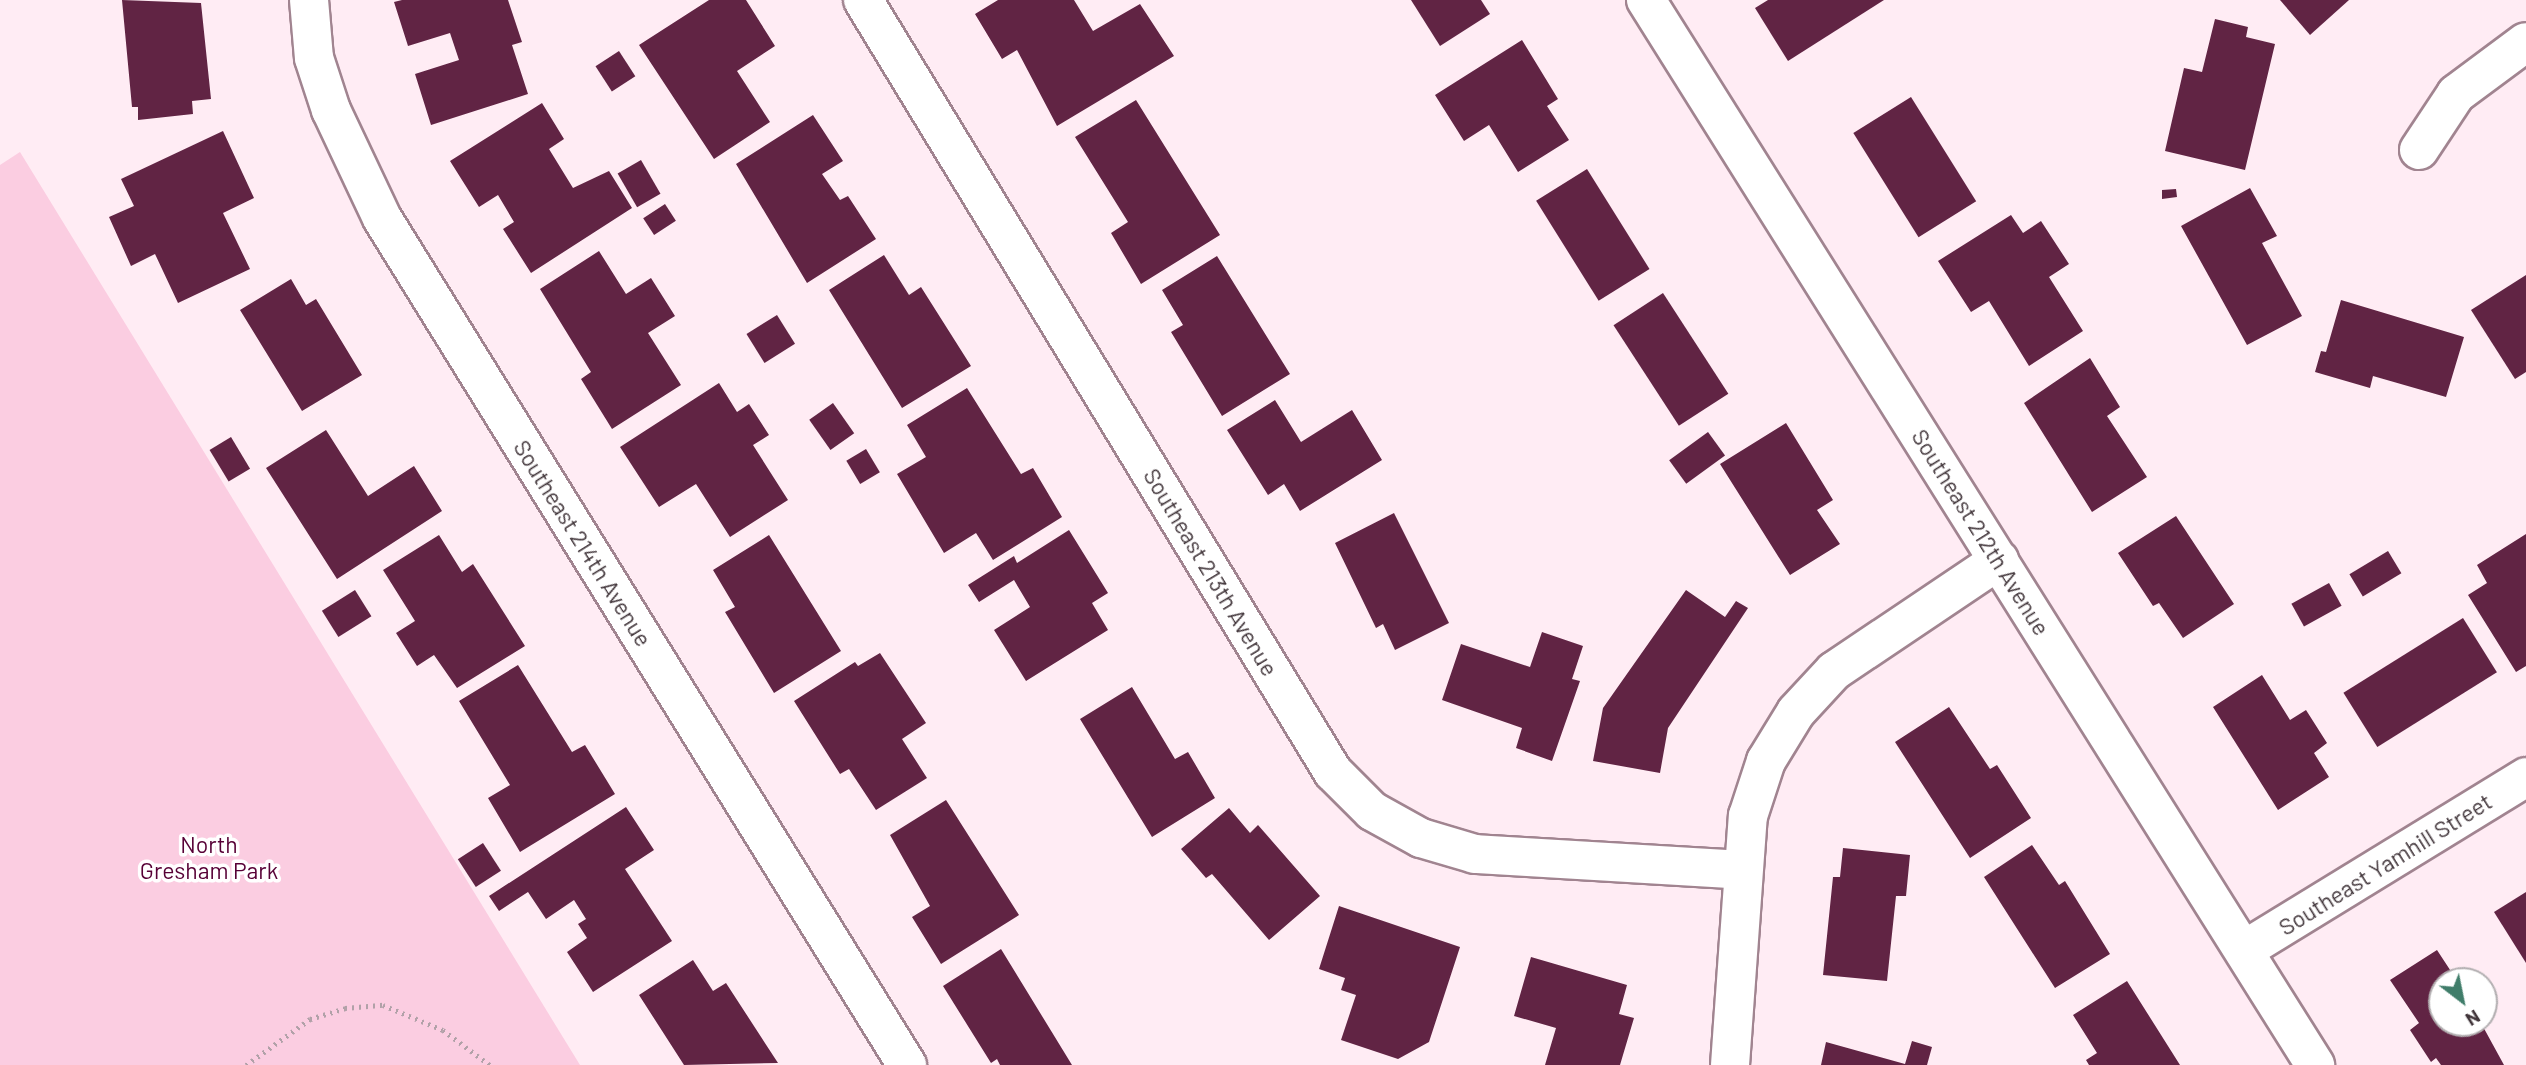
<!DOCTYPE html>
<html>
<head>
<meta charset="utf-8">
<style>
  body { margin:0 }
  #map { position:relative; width:2526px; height:1065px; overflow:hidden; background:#ffecf4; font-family:Barlow,sans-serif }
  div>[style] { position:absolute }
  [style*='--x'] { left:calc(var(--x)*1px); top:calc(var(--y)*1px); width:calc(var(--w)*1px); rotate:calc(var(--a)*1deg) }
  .green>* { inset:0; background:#fbcde1 }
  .building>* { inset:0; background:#612444; transform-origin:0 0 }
  .path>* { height:4.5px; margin-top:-2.25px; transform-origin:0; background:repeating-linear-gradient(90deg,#b1a1a8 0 2px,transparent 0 7px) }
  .roads { filter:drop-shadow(2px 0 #a18490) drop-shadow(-2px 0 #a18490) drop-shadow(0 2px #a18490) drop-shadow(0 -2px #a18490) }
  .minor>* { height:38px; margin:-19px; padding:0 19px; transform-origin:19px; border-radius:19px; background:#fff }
  .tertiary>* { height:38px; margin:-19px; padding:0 19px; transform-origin:19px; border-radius:19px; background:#fff }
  span { translate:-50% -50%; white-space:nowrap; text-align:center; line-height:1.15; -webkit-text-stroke:7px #fff; paint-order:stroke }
  .street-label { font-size:23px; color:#42363b }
  .park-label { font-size:23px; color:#570036 }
  .north { position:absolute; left:2428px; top:967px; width:70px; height:70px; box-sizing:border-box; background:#fff; border:2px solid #b3afb1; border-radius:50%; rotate:148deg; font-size:19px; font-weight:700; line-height:28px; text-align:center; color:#42363b }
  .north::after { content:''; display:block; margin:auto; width:24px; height:32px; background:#407d6a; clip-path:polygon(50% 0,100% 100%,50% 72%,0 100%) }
</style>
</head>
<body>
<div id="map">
  <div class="green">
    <div style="clip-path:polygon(20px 152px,580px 1065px,0 1065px,0 165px)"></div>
  </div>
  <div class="building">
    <div style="clip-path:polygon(122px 0,201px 3px,211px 99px,192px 101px,193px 114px,138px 120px,138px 107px,132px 107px)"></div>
    <div style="clip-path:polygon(402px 0,508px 0,522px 42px,512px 45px,528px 94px,431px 125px,415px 74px,459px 60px,450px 33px,408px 46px,394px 2px)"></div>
    <div style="clip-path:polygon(709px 0,746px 0,775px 46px,737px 71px,770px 122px,714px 159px,639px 45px)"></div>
    <div style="clip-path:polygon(998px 0,1074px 0,1093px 31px,1140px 4px,1174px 56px,1057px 126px,1017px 50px,1002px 59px,975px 14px)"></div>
    <div style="clip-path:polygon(1411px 0,1481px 0,1490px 14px,1440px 46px)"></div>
    <div style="clip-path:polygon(1768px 0,1884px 0,1788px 61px,1755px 8px)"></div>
    <div style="clip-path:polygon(2280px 0,2349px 0,2310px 35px)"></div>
    <div style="clip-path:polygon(2215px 19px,2248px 27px,2246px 37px,2275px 44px,2245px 170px,2165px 151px,2184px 68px,2202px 72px)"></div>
    <div style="clip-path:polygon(1522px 40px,1558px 99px,1547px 106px,1569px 140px,1518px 172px,1489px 125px,1464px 141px,1435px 95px)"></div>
    <div style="left:619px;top:51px;width:30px;height:28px;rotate:57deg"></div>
    <div style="left:1911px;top:97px;width:123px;height:68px;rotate:58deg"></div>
    <div style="clip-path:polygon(1136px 100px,1220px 235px,1141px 284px,1111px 233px,1128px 222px,1075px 137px)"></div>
    <div style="clip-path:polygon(542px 103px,564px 139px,549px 149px,573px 188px,609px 171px,632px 208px,531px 273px,503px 229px,514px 222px,498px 195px,479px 207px,450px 161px)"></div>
    <div style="clip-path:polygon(813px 115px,843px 161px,822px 174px,840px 200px,848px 196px,876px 239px,807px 283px,736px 164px)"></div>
    <div style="clip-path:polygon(223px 131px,254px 198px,223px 213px,250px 269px,178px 303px,155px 254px,131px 266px,109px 217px,134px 206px,121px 179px)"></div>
    <div style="left:641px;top:160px;width:39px;height:27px;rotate:60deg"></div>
    <div style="left:1587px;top:169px;width:118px;height:60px;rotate:58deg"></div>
    <div style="clip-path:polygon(2250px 188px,2277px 236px,2262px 243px,2302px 316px,2247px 345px,2181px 226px)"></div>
    <div style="clip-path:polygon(2176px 189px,2177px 197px,2162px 199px,2162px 190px)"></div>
    <div style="left:665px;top:204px;width:20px;height:26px;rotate:57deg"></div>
    <div style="clip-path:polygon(2011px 215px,2023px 233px,2041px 221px,2069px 264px,2049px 277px,2083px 331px,2029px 366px,1989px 301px,1971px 312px,1938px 261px)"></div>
    <div style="clip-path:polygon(599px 251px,626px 294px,651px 278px,675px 316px,648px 333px,681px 385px,612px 429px,581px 379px,591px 372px,540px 289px)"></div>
    <div style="clip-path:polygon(884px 255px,909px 295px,921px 287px,971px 366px,902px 408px,829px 290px)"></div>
    <div style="clip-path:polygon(1217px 256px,1290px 374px,1222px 416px,1171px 332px,1183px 325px,1162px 290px)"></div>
    <div style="clip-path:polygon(2526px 275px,2526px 372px,2515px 379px,2471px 310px)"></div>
    <div style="clip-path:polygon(291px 279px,306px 305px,316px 299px,362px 375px,302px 411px,240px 310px)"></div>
    <div style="left:1663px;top:293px;width:120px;height:59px;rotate:57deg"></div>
    <div style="clip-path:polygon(2341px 300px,2464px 337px,2446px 397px,2373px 376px,2370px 388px,2315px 372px,2321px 351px,2326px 352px)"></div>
    <div style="left:777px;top:315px;width:34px;height:36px;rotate:58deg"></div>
    <div style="clip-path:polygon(2090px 358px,2120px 407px,2107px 416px,2147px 477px,2092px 512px,2024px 403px)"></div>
    <div style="clip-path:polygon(719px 383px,737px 412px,749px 404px,769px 435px,753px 445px,788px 500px,730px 537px,696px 484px,659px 507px,620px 447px)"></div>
    <div style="clip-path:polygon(967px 388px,1021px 474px,1033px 468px,1062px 517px,993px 560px,976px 533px,944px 553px,897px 474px,926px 457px,907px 425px)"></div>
    <div style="clip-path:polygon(1275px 400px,1301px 442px,1352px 410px,1382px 460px,1300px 511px,1284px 484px,1268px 495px,1227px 430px)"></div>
    <div style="left:833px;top:403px;width:37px;height:29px;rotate:55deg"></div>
    <div style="clip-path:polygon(1786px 423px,1833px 500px,1817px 510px,1840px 544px,1790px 575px,1720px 464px)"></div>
    <div style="clip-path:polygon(326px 430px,368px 496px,414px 466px,442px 511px,337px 579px,266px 468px)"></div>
    <div style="left:1708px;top:432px;width:29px;height:48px;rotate:54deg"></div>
    <div style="left:231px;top:437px;width:37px;height:25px;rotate:59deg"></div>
    <div style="left:866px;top:449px;width:27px;height:23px;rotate:59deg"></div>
    <div style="clip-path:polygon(1394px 513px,1449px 623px,1395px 650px,1383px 624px,1376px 628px,1335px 543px)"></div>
    <div style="clip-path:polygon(2176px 516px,2234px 604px,2183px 638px,2159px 603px,2153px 606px,2118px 553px)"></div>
    <div style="clip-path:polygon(1069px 530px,1108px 593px,1092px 603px,1108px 630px,1026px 681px,994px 630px,1030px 607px,1014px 580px,979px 602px,968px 585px,1014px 556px,1017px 563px)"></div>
    <div style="clip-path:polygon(2526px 534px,2526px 666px,2516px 672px,2468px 595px,2487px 583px,2477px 565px)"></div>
    <div style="clip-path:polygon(439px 535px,462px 572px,473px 564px,525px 646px,457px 688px,434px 655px,417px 666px,396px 633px,415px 621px,383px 570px)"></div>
    <div style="clip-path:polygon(769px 535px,841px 651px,774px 693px,725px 612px,735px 607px,713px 570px)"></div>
    <div style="left:2388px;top:551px;width:26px;height:45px;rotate:59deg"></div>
    <div style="left:2329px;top:583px;width:26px;height:43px;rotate:61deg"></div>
    <div style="left:355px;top:590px;width:31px;height:39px;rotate:58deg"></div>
    <div style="clip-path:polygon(1686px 590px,1725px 617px,1736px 601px,1748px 608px,1668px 728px,1660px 773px,1593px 761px,1603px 708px)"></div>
    <div style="left:2463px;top:618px;width:64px;height:141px;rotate:58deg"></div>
    <div style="clip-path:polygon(1542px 632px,1583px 646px,1572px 679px,1580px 681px,1552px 761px,1516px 748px,1522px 728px,1442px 700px,1461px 644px,1530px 667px)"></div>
    <div style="clip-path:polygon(880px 653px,926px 723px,902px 739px,927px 778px,876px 810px,849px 769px,840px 774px,794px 701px,855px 662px,858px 666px)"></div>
    <div style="clip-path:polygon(518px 665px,572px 752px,585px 745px,615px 794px,520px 852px,488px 798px,510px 785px,459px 701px)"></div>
    <div style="clip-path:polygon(2262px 675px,2290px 720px,2306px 710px,2327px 743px,2314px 753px,2329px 777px,2278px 810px,2213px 707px)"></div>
    <div style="clip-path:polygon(1132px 687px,1175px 759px,1188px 752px,1215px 798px,1152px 837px,1080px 719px)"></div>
    <div style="clip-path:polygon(1949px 707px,1990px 769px,1997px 765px,2031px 818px,1970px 858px,1895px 742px)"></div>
    <div style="clip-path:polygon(946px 800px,1019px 915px,941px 964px,912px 917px,930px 906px,890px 835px)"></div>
    <div style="clip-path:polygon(626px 807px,654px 850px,625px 869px,672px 941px,593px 992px,567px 952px,587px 938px,578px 924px,586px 919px,574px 900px,546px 919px,528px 892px,499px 911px,489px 896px)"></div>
    <div style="clip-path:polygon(1229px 808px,1250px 833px,1258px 825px,1320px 896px,1269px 940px,1212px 874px,1206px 878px,1181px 849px)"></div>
    <div style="left:483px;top:843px;width:33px;height:30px;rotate:57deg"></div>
    <div style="clip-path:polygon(2032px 845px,2059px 885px,2065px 881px,2110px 954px,2055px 988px,1984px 877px)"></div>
    <div style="clip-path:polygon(1843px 848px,1910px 855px,1906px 896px,1896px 896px,1887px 981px,1823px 975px,1833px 877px,1840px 877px)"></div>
    <div style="clip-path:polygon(2526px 892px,2526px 963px,2494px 912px)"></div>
    <div style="clip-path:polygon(1339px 906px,1460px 947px,1429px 1042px,1398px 1059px,1341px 1040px,1356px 995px,1341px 990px,1345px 978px,1319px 969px)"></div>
    <div style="clip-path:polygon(1001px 949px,1072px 1065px,1000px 1065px,997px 1059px,991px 1063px,943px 986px)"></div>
    <div style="clip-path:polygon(2437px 950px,2456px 979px,2472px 970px,2479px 981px,2442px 981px,2442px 1023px,2481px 1023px,2504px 1065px,2441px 1065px,2436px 1058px,2431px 1062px,2410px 1030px,2419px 1023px,2390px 980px)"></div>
    <div style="clip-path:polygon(1531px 957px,1627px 985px,1619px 1014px,1634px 1018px,1620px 1065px,1545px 1065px,1556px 1028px,1514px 1016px)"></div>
    <div style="clip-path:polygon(693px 960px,713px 991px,726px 983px,778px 1063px,684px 1065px,639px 995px)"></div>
    <div style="clip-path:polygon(2127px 981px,2180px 1065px,2089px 1065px,2086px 1060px,2097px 1053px,2073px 1015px)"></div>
    <div style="clip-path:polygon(2484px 988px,2496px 1006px,2484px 1014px)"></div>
    <div style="clip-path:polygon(1912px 1041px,1932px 1047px,1927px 1065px,1821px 1065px,1826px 1042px,1905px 1064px)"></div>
  </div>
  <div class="path">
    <div style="--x:246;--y:1065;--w:79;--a:-35.7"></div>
    <div style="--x:310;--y:1019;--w:37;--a:-17"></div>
    <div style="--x:345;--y:1008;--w:38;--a:-5"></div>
    <div style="--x:383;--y:1005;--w:65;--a:22.6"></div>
    <div style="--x:443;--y:1030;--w:59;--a:36.7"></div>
  </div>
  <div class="roads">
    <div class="minor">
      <div style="--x:309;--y:0;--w:58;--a:85.1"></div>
      <div style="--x:314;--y:58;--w:55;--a:71.9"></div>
      <div style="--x:331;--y:110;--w:119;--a:64.7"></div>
      <div style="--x:382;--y:218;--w:997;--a:58.21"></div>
      <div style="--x:863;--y:0;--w:904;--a:58.67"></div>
      <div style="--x:1333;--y:772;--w:55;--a:45"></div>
      <div style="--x:1372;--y:811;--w:56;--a:28.9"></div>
      <div style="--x:1421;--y:838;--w:56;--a:16.5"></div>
      <div style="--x:1475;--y:854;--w:266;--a:3.4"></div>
      <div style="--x:2419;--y:150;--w:67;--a:-56.5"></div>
      <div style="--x:2456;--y:94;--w:87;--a:-36.6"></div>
      <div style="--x:2244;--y:950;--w:331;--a:-31.5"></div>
      <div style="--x:1730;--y:1065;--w:250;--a:-85.9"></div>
      <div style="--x:1748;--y:816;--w:58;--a:-71.9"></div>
      <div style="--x:1766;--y:761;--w:57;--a:-58.5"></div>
      <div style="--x:1796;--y:712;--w:56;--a:-47.2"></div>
      <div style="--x:1834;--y:671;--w:199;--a:-33.9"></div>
    </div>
    <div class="tertiary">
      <div style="--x:1646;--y:0;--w:1258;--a:57.86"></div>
    </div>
  </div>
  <div class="street-label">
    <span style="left:1981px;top:532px;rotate:58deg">Southeast 212th Avenue</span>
    <span style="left:583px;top:543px;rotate:58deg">Southeast 214th Avenue</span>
    <span style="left:1211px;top:572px;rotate:59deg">Southeast 213th Avenue</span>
    <span style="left:2385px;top:864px;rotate:-32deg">Southeast Yamhill Street</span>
  </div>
  <div class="park-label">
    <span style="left:209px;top:857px">North<br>Gresham Park</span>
  </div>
  <div class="north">N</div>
</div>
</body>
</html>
